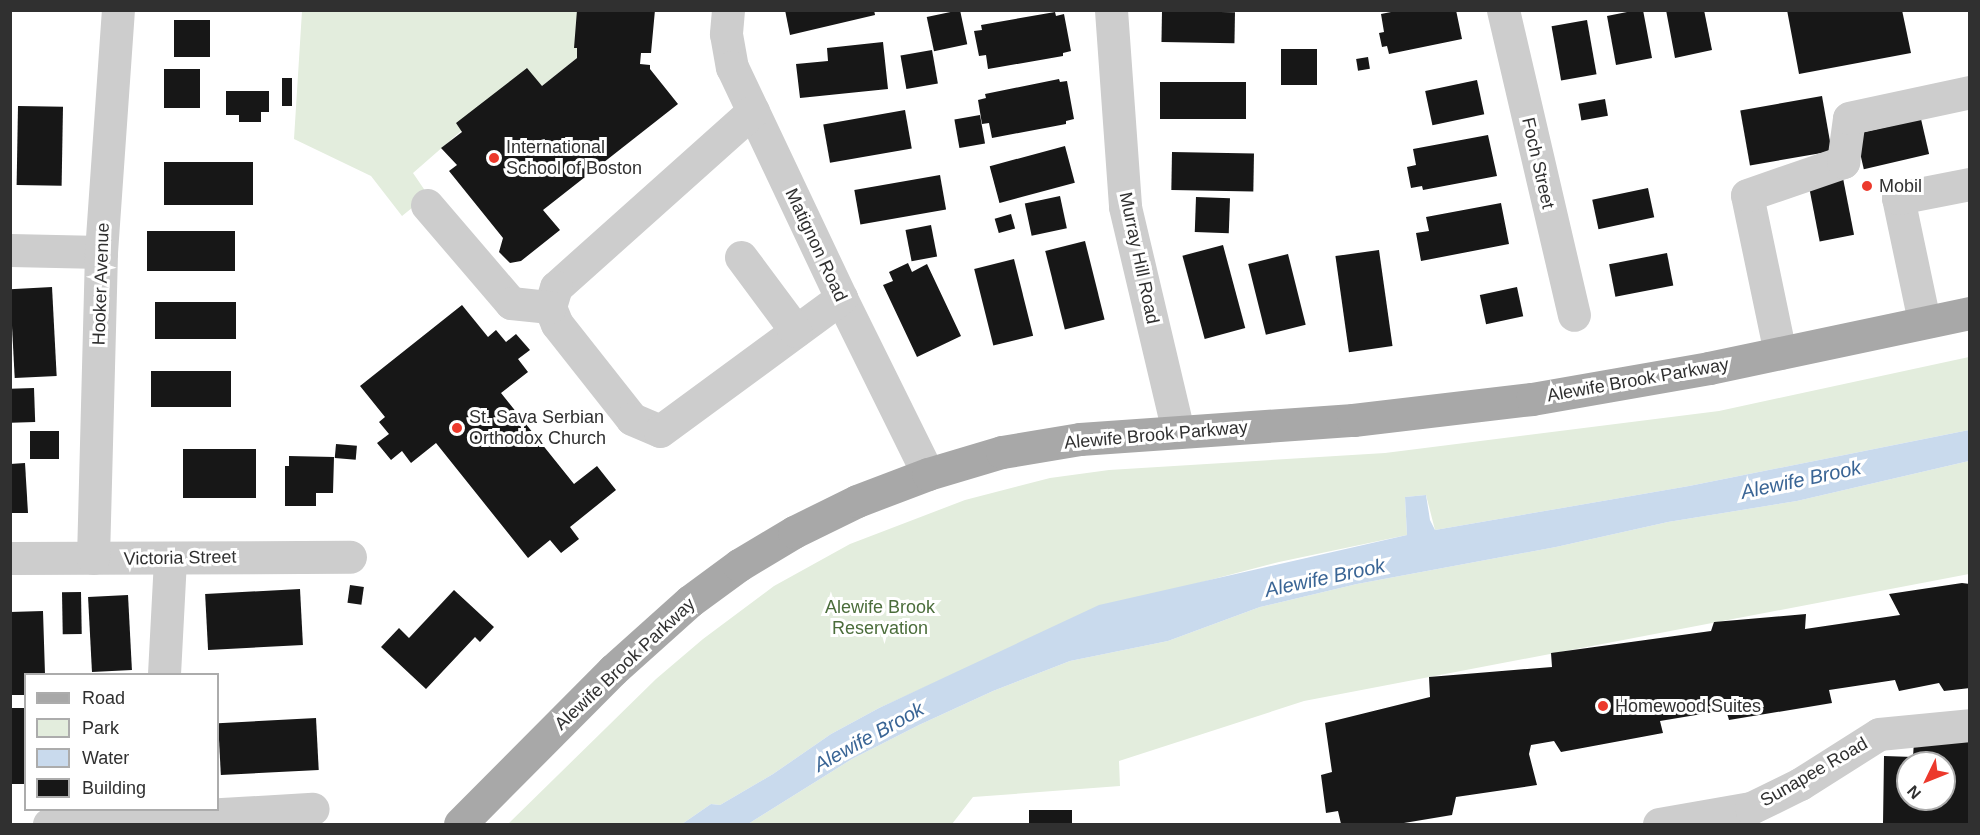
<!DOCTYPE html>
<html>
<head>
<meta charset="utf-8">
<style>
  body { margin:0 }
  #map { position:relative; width:1980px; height:835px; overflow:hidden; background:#fff; font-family:Helvetica,sans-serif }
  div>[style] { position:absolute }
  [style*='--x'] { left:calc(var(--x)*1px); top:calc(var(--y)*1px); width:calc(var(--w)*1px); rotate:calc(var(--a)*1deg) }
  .green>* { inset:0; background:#e3eddd }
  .water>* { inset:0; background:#c9daed }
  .building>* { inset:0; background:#171717; transform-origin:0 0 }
  .minor>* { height:33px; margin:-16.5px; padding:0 16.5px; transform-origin:16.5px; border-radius:16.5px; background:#cdcdcd }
  .major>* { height:33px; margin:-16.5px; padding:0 16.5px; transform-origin:16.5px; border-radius:16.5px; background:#a8a8a8 }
  .dots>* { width:16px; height:16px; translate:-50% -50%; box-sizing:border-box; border:3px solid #fff; border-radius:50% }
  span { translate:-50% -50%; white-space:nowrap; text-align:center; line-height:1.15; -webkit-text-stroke:6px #fff; paint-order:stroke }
  .poi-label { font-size:18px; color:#303030 }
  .left { translate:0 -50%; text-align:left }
  .street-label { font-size:18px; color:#303030 }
  .park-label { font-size:18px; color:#4b6d3b }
  .water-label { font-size:20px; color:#3a6595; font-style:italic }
  .frame { position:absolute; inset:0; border:12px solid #303030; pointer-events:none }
  .legend { position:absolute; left:24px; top:673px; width:195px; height:138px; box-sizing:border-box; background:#fff; border:2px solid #acacac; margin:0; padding:8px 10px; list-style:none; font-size:18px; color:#303030 }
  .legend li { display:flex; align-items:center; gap:12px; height:30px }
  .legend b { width:30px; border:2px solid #acacac }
  .north { position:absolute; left:1896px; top:751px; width:60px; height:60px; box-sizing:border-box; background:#fff; border:2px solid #acacac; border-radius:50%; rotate:227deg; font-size:16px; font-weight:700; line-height:24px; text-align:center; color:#303030 }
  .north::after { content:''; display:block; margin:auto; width:21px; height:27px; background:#ec392c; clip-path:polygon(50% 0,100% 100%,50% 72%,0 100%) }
</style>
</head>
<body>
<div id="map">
  <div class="green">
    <div style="clip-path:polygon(302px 11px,577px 11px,577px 58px,542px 86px,525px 75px,413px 173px,428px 195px,402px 216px,371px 176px,294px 139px)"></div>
    <div style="clip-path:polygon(1969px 357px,1969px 430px,1689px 486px,1435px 530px,1426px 495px,1405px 497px,1407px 535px,1279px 562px,1168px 591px,1002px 652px,879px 708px,831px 734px,773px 774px,720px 805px,711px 804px,682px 824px,508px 824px,656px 679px,703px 639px,774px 586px,850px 544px,965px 500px,1050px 478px,1109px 470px,1385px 453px,1719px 411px)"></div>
    <div style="clip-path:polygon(1969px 461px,1969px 574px,1304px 701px,1119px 761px,1120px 786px,973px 797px,952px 824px,748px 824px,852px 759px,919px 725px,993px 691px,1070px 661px,1168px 641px,1260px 607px,1357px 584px,1556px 547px,1668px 522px,1797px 501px)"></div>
  </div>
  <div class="water">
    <div style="clip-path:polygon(1969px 430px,1969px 461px,1797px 501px,1668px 522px,1556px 547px,1357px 584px,1260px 607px,1168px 641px,1070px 661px,993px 691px,919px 725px,852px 759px,748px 824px,682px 824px,711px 804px,720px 805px,773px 774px,831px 734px,879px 708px,1099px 605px,1407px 535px,1405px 497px,1426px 495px,1430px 520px,1435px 530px,1689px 486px)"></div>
  </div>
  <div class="building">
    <div style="clip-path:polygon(577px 10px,655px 10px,651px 53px,641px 53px,640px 64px,650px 65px,650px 69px,678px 104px,543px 210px,560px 230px,521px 261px,510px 263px,499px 252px,503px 238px,449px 171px,457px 165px,441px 148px,462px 132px,456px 123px,527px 68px,542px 86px,577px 58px,577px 48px,574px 48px)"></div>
    <div style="clip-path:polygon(785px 10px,874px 10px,875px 15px,790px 35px)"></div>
    <div style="left:960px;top:10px;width:35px;height:34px;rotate:78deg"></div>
    <div style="clip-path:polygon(1401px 10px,1456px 10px,1462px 39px,1389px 54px,1387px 46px,1382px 47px,1379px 33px,1384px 32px,1381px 14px)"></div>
    <div style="clip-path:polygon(1637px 10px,1643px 10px,1652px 58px,1616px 65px,1607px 16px)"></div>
    <div style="clip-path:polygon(1666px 10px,1704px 10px,1712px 50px,1675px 58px)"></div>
    <div style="clip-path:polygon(1787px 10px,1902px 10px,1911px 53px,1799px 74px)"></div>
    <div style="left:1162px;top:11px;width:73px;height:31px;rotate:1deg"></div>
    <div style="clip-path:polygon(1055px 12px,1056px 16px,1064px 14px,1071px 51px,1063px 53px,1063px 56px,988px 69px,986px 55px,979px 56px,974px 31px,982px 30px,981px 25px)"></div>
    <div style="left:174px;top:20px;width:36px;height:37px"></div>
    <div style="left:1587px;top:20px;width:55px;height:36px;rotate:80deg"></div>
    <div style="clip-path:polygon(883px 42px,888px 89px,800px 98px,796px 64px,828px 61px,827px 48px)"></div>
    <div style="left:1281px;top:49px;width:36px;height:36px"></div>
    <div style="left:932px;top:50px;width:34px;height:32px;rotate:80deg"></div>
    <div style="left:1368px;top:57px;width:12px;height:12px;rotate:81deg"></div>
    <div style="left:164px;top:69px;width:36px;height:39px"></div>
    <div style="left:282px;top:78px;width:10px;height:28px"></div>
    <div style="clip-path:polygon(1059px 79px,1060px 82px,1067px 81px,1074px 119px,1066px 121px,1066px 124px,992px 138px,989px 123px,982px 124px,978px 100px,986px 98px,985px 94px)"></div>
    <div style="left:1477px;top:80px;width:35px;height:53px;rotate:78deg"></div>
    <div style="left:1160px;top:82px;width:86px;height:37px"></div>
    <div style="clip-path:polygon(226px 91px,269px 91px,269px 112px,261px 112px,261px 122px,239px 122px,239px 115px,226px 115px)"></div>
    <div style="left:1822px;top:96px;width:56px;height:83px;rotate:80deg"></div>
    <div style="left:1605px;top:99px;width:17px;height:27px;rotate:80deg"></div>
    <div style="left:18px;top:106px;width:45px;height:79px;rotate:1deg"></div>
    <div style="left:905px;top:110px;width:39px;height:83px;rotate:80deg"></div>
    <div style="left:980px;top:115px;width:29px;height:26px;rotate:80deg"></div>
    <div style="left:1921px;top:119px;width:36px;height:67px;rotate:77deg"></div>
    <div style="clip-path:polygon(1488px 135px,1497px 176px,1423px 190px,1422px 186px,1411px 188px,1407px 167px,1416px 165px,1413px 149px)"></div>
    <div style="left:1065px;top:146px;width:38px;height:78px;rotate:75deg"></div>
    <div style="left:1172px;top:152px;width:82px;height:38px;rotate:1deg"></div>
    <div style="left:164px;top:162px;width:89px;height:43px"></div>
    <div style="left:1842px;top:173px;width:63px;height:35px;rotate:79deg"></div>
    <div style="left:940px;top:175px;width:35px;height:87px;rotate:80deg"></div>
    <div style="left:1648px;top:188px;width:30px;height:57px;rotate:78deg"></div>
    <div style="left:1060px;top:196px;width:33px;height:36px;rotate:78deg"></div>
    <div style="left:1196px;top:197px;width:34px;height:35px;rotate:2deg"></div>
    <div style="clip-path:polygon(1501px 203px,1509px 244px,1421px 261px,1416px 233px,1429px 231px,1426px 217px)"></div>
    <div style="left:1011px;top:214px;width:15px;height:17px;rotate:74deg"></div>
    <div style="left:931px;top:225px;width:32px;height:26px;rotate:79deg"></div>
    <div style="left:147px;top:231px;width:88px;height:40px"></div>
    <div style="left:1085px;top:241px;width:81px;height:41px;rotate:76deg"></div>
    <div style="left:1223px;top:245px;width:86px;height:42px;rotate:75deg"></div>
    <div style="left:1379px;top:250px;width:97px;height:44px;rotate:82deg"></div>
    <div style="left:1667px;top:253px;width:33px;height:59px;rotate:79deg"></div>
    <div style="left:1288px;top:254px;width:73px;height:41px;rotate:76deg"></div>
    <div style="left:1014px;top:259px;width:79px;height:41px;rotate:76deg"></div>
    <div style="clip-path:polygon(908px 263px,912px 272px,927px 264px,961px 336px,917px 357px,883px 285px,893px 281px,889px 272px)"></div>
    <div style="left:52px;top:287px;width:89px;height:42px;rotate:87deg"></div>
    <div style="left:1517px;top:287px;width:30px;height:38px;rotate:78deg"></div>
    <div style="left:155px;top:302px;width:81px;height:37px"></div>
    <div style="clip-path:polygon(462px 305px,488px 337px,496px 330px,506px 342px,516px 334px,530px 350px,518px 359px,528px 372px,501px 393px,574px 484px,597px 466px,616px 490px,570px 527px,579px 539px,561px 553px,550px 540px,528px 558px,436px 443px,411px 463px,402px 451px,391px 460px,377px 443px,389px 434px,379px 422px,385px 417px,360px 386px)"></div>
    <div style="left:151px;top:371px;width:80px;height:36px"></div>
    <div style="left:34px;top:388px;width:34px;height:24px;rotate:88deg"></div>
    <div style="left:30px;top:431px;width:29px;height:28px"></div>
    <div style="left:336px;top:444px;width:21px;height:14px;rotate:5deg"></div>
    <div style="left:183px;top:449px;width:73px;height:49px"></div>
    <div style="clip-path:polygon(289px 456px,334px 457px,333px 493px,316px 493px,316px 506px,285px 506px,285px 466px,289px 466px)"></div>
    <div style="clip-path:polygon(25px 463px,28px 513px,10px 513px,10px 464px)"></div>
    <div style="clip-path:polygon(1962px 583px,1970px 584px,1970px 688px,1944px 691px,1939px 683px,1899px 691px,1895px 680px,1829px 690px,1832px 703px,1729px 720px,1726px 710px,1660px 721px,1663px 733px,1561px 752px,1554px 741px,1531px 745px,1529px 754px,1537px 785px,1456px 797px,1452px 815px,1398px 824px,1341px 824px,1338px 811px,1326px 813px,1321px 775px,1332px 772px,1325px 723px,1430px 697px,1429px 677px,1552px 667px,1551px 653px,1711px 631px,1714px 622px,1806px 614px,1805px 629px,1900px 615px,1889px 594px)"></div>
    <div style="left:350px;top:585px;width:14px;height:18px;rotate:8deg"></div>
    <div style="left:300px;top:589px;width:56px;height:95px;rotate:87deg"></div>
    <div style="clip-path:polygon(454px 590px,494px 627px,480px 642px,475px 637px,426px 689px,381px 647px,399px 628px,409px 638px)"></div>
    <div style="left:81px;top:592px;width:42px;height:19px;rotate:89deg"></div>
    <div style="left:128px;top:595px;width:75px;height:40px;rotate:87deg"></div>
    <div style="clip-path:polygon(43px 611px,45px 674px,26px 674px,26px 695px,10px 695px,10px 612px)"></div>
    <div style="left:26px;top:708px;width:76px;height:16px;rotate:90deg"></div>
    <div style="left:316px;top:718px;width:52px;height:98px;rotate:87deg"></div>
    <div style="clip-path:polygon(evenodd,1914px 741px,1970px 742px,1970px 824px,1883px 824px,1884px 756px,1913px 757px,1914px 741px,1908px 763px,1944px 763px,1944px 799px,1908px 799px,1908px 763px)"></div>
    <div style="left:1029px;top:810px;width:43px;height:14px"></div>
  </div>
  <div class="minor">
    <div style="--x:728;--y:10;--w:24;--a:95"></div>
    <div style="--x:726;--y:34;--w:34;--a:80"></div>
    <div style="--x:732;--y:67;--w:255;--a:64.7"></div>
    <div style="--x:841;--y:298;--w:196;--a:63.7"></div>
    <div style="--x:1111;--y:10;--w:197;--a:85.9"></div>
    <div style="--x:1125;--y:207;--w:230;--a:76.7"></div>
    <div style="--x:1503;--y:10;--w:313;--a:76.9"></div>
    <div style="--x:753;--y:111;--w:264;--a:138.2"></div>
    <div style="--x:556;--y:287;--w:21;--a:107"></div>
    <div style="--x:550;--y:307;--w:18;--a:68"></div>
    <div style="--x:557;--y:324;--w:121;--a:51.7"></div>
    <div style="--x:632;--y:419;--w:30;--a:23"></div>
    <div style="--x:660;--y:431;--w:225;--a:-36.3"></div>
    <div style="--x:427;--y:205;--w:129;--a:49.4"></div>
    <div style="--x:511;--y:303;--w:39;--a:6"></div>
    <div style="--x:10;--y:250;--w:91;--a:1.3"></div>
    <div style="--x:741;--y:257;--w:92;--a:53.4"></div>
    <div style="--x:1924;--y:321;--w:126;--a:-101.9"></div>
    <div style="--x:1898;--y:198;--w:73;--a:-11"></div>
    <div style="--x:1780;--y:353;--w:161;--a:-101.8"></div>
    <div style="--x:1747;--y:195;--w:102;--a:-19"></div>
    <div style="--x:1843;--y:162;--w:44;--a:-82.2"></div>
    <div style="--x:1849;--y:118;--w:124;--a:-12.1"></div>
    <div style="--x:10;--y:558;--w:340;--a:-0.2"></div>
    <div style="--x:93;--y:558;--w:306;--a:-88.5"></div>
    <div style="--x:101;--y:252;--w:243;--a:-86"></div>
    <div style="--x:164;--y:674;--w:115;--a:-87"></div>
    <div style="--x:49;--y:824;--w:264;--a:-3.3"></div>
    <div style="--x:1659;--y:824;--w:93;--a:-9.9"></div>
    <div style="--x:1751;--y:808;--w:55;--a:-26.1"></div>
    <div style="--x:1800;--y:784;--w:93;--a:-32.3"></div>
    <div style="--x:1879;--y:734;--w:91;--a:-5.6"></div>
  </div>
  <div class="major">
    <div style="--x:460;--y:824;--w:217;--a:-45.2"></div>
    <div style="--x:613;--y:670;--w:103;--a:-41.9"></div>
    <div style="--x:690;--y:601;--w:61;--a:-36.3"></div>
    <div style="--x:739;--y:565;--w:64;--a:-31"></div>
    <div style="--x:794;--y:532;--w:70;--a:-26.2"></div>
    <div style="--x:857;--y:501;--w:76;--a:-20.8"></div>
    <div style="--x:928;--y:474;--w:77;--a:-16.6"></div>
    <div style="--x:1002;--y:452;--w:79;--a:-9.5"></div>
    <div style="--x:1080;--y:439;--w:274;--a:-4"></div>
    <div style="--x:1353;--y:420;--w:180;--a:-6.7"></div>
    <div style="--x:1532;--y:399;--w:180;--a:-9.9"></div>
    <div style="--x:1709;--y:368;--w:267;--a:-11.9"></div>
  </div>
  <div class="dots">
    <div style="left:494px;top:158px;background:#ec392c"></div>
    <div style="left:1867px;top:186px;background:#ec392c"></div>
    <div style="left:457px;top:428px;background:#ec392c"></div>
    <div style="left:1603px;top:706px;background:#ec392c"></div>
  </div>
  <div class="poi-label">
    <span class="left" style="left:506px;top:158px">International<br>School of Boston</span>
    <span class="left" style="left:1879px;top:186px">Mobil</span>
    <span class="left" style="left:469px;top:428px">St. Sava Serbian<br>Orthodox Church</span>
    <span class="left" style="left:1615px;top:706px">Homewood Suites</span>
  </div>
  <div class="street-label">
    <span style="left:1538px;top:163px;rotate:77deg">Foch Street</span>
    <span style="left:816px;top:245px;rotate:65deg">Matignon Road</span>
    <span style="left:1139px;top:258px;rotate:78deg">Murray Hill Road</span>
    <span style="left:101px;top:284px;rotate:-88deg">Hooker Avenue</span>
    <span style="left:1638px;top:380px;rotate:-10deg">Alewife Brook Parkway</span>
    <span style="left:1156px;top:435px;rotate:-5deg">Alewife Brook Parkway</span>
    <span style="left:180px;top:558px;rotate:-1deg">Victoria Street</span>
    <span style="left:625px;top:664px;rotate:-43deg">Alewife Brook Parkway</span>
    <span style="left:1814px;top:772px;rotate:-30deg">Sunapee Road</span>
  </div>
  <div class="park-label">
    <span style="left:880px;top:618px">Alewife Brook<br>Reservation</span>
  </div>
  <div class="water-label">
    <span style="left:1801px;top:480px;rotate:-12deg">Alewife Brook</span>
    <span style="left:1325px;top:578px;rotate:-12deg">Alewife Brook</span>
    <span style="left:869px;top:737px;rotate:-29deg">Alewife Brook</span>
  </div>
  <div class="frame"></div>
  <ul class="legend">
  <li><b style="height:8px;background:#a8a8a8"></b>Road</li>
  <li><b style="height:16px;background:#e3eddd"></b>Park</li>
  <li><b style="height:16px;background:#c9daed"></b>Water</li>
  <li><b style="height:16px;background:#171717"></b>Building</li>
  </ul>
  <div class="north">N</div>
</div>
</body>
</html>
